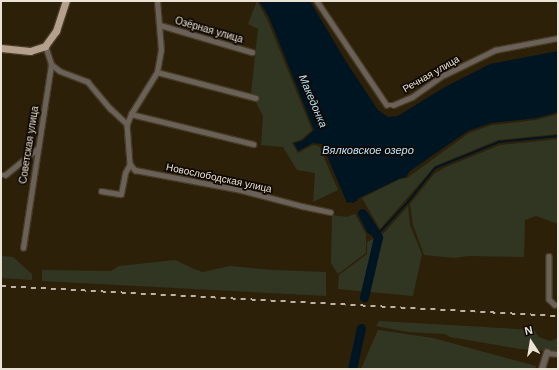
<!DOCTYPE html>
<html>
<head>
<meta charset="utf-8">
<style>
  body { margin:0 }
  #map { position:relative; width:559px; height:370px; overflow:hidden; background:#2d2008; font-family:Helvetica,sans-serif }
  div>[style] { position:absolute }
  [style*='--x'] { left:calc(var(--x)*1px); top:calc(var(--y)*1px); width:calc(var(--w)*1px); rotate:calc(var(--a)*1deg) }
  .green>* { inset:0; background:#313623 }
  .water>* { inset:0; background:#001522 }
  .stream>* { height:1.5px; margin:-0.75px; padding:0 0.75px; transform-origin:0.75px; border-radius:0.75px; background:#001522 }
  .river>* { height:9px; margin:-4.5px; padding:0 4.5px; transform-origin:4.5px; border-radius:4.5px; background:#001522 }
  .roads { filter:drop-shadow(1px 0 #483b25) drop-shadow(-1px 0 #483b25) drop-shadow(0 1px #483b25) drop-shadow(0 -1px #483b25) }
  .minor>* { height:4.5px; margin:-2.25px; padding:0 2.25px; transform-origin:2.25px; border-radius:2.25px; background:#6a6158 }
  .tertiary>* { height:5.5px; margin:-2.75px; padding:0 2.75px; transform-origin:2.75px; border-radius:2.75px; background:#6a6158 }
  .primary>* { height:7px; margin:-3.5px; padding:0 3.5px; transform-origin:3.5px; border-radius:3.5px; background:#b4a08d }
  .rail>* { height:1.5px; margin-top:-0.75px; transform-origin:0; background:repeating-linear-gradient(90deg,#bcb3a2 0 5px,transparent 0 10px) }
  span { translate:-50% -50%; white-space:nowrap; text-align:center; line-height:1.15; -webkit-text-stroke:3.5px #100a03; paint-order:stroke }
  .street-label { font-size:10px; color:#ebe3d5 }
  .water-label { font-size:11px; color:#bae3fe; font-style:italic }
  .frame { position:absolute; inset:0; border:2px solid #ebe3d5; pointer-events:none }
  .north { position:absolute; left:511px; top:322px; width:40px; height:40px; -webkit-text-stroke:3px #100a03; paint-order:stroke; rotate:348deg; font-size:11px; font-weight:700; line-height:16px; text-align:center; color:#ebe3d5 }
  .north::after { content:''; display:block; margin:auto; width:14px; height:18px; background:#ebe3d5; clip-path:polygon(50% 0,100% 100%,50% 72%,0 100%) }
</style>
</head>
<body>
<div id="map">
  <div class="green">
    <div style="clip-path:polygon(257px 1px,267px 19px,312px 130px,302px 139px,292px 143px,298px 153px,313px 145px,319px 146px,338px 190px,313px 202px,315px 173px,297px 170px,283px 147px,261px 145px,263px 116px,251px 93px,258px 29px,248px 24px)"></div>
    <div style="clip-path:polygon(558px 114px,558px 134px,498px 140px,435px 166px,380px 229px,362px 198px,400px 179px,407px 178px,469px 133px,492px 125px,536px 120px)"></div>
    <div style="clip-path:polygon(558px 139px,558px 224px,536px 216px,525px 220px,524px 257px,468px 256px,455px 258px,424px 255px,413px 225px,410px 204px,434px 174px,446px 167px,500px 145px)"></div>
    <div style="clip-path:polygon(408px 206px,410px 225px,422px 254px,413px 296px,338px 289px,339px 275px,367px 254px,367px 242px,384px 233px)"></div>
    <div style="clip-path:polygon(355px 214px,366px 234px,366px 253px,338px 274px,331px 263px,332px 215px,347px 217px)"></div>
    <div style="clip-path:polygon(1px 256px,13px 257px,32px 274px,32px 280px,1px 278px)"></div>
    <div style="clip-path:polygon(175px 260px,194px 269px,203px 272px,230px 266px,272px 270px,326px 272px,326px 296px,42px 281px,42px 270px,111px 271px,119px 266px)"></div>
    <div style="clip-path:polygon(379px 321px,534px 330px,539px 337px,550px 341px,558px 338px,558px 352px,520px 349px,450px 337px,445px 334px,408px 332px,376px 326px)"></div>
    <div style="clip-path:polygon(378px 330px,433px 338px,536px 366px,535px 369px,361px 369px)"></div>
  </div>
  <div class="water">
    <div style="clip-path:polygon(259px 1px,310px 1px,345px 60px,378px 110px,388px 117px,398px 116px,443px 88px,490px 64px,558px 51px,558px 112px,537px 118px,491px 123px,468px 131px,410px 171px,406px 177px,401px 178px,357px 199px,358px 200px,353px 203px,351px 202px,347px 203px,322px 144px,313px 143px,298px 151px,294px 143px,302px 141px,314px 130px,269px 17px)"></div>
    <div style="clip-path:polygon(364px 211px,366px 214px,368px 213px,380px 232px,378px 237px,372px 236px,367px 232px,360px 218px,362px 216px,360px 214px)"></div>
  </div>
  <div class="stream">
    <div style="--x:380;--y:232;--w:41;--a:-47"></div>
    <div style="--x:408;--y:202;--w:43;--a:-51.5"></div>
    <div style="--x:435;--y:168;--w:69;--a:-22.1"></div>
    <div style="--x:499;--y:142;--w:59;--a:-5.8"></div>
  </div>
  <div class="river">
    <div style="--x:362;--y:213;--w:29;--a:56"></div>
    <div style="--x:378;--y:237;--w:62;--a:103.1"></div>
    <div style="--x:352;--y:369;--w:42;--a:-77.6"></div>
  </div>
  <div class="roads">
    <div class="minor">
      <div style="--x:317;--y:1;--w:125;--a:56.1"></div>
      <div style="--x:387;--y:105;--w:6;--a:0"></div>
      <div style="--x:393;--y:105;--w:21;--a:-23"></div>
      <div style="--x:412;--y:97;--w:39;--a:-35"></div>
      <div style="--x:444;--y:75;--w:57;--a:-26.1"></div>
      <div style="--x:495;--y:50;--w:64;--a:-10.8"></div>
      <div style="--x:160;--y:25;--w:96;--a:16.4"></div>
      <div style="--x:51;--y:64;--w:11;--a:38"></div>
      <div style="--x:60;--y:71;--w:30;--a:21"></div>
      <div style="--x:88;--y:82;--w:35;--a:50"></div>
      <div style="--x:111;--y:109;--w:22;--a:43"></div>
      <div style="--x:127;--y:124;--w:40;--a:85.7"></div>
      <div style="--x:157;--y:72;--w:102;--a:14.7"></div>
      <div style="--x:131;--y:114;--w:126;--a:13.8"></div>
      <div style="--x:127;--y:124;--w:11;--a:-68"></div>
      <div style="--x:131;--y:114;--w:49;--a:-58.2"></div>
      <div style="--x:157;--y:72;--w:22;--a:-80"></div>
      <div style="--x:161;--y:50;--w:49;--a:-94.7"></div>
      <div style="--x:130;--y:164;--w:8;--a:50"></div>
      <div style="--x:135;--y:170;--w:108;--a:10.7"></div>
      <div style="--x:241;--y:190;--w:63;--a:14.7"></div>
      <div style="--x:302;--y:206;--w:29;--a:12"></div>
      <div style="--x:1;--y:175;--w:4;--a:0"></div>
      <div style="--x:5;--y:175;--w:41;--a:-39.1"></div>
      <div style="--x:101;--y:191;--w:20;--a:9"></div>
      <div style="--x:121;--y:194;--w:21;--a:-79"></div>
      <div style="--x:125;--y:173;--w:10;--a:-61"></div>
      <div style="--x:23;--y:248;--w:186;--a:-81.3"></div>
      <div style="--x:51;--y:64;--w:19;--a:-108"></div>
      <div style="--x:549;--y:256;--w:43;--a:90"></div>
      <div style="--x:549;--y:299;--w:8;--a:45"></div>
      <div style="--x:555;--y:305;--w:3;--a:0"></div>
      <div style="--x:547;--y:353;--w:11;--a:5"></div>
    </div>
    <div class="tertiary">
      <div style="--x:542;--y:369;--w:17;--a:-73"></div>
    </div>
    <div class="primary">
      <div style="--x:1;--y:48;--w:29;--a:6"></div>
      <div style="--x:30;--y:51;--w:16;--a:-18"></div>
      <div style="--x:45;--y:46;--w:19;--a:-54"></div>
      <div style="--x:56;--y:31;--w:32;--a:-72"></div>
    </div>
  </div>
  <div class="rail">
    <div style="--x:1;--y:286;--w:558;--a:3.08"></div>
  </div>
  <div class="street-label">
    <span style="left:209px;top:30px;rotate:16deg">Озёрная улица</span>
    <span style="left:431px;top:74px;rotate:-30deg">Речная улица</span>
    <span style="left:29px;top:145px;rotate:-81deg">Советская улица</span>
    <span style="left:219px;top:178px;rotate:12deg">Новослободская улица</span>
  </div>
  <div class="water-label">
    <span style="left:313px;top:101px;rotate:67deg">Македонка</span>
    <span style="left:368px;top:150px">Вялковское озеро</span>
  </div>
  <div class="frame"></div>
  <div class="north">N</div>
</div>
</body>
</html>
